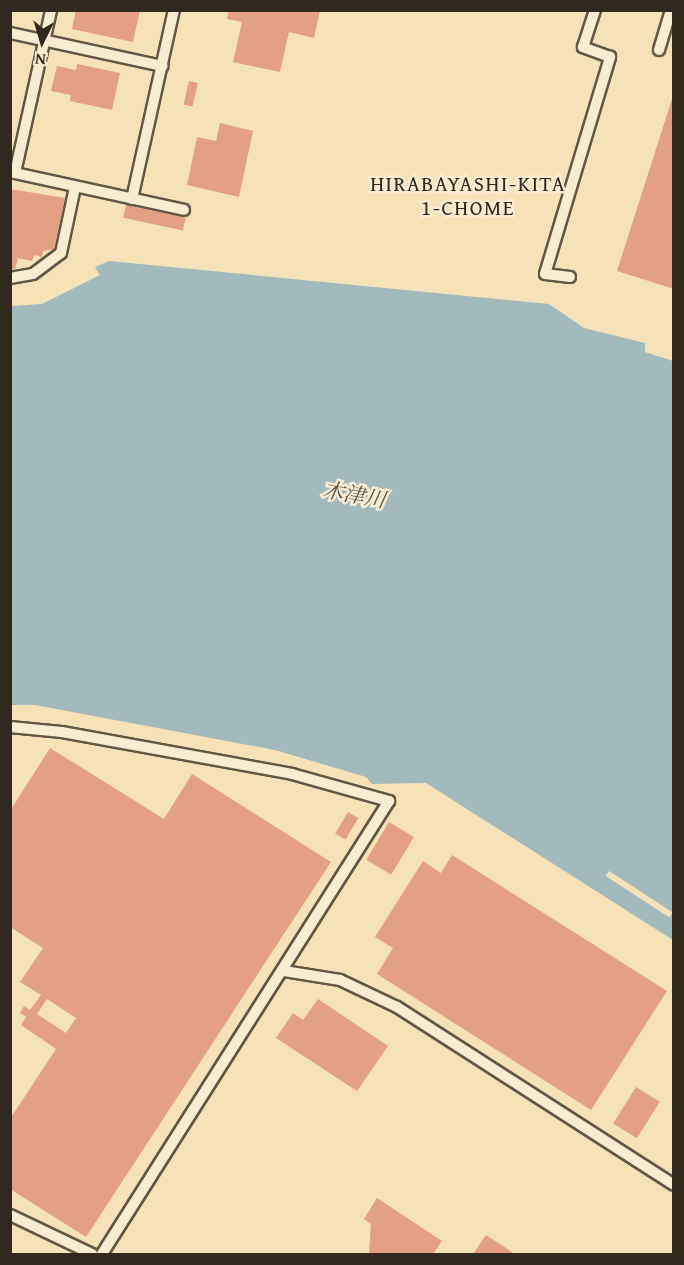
<!DOCTYPE html>
<html>
<head>
<meta charset="utf-8">
<style>
  body { margin:0 }
  #map { position:relative; width:684px; height:1265px; overflow:hidden; background:#f5e2b8; font-family:"Gentium Book Plus","Noto Serif JP",serif }
  div>[style] { position:absolute }
  [style*='--x'] { left:calc(var(--x)*1px); top:calc(var(--y)*1px); width:calc(var(--w)*1px); rotate:calc(var(--a)*1deg) }
  .water>* { inset:0; background:#a2babb }
  .pier>* { inset:0; background:#f5e2b8; transform-origin:0 0 }
  .building>* { inset:0; background:#e3a082; transform-origin:0 0 }
  .roads { filter:drop-shadow(2px 0 #625644) drop-shadow(-2px 0 #625644) drop-shadow(0 2px #625644) drop-shadow(0 -2px #625644) }
  .minor>* { height:10px; margin:-5px; padding:0 5px; transform-origin:5px; border-radius:5px; background:#f8ecd1 }
  span { translate:-50% -50%; white-space:nowrap; text-align:center; line-height:1.15; -webkit-text-stroke:5px #f8ecd1; paint-order:stroke }
  .neighbourhood-label { font-size:21px; color:#31281e; letter-spacing:1.5px }
  .water-label { font-size:21px; color:#53544d; font-style:italic }
  .frame { position:absolute; inset:0; border:12px solid #31281e; pointer-events:none }
  .north { position:absolute; left:12px; top:12px; width:60px; height:60px; -webkit-text-stroke:4px #f8ecd1; paint-order:stroke; rotate:185deg; font-size:16px; font-weight:700; line-height:24px; text-align:center; color:#31281e }
  .north::after { content:''; display:block; margin:auto; width:21px; height:27px; background:#31281e; clip-path:polygon(50% 0,100% 100%,50% 72%,0 100%) }
</style>
</head>
<body>
<div id="map">
  <div class="water">
    <div style="clip-path:polygon(109px 261px,549px 304px,584px 328px,645px 343px,645px 352px,673px 361px,673px 940px,426px 783px,372px 784px,366px 777px,275px 750px,35px 705px,11px 705px,11px 306px,42px 304px,100px 275px,95px 267px)"></div>
  </div>
  <div class="pier">
    <div style="left:609px;top:871px;width:76px;height:6px;rotate:33deg"></div>
  </div>
  <div class="building">
    <div style="clip-path:polygon(76px 10px,140px 10px,133px 42px,72px 29px)"></div>
    <div style="clip-path:polygon(229px 10px,320px 10px,314px 38px,289px 32px,280px 72px,233px 62px,242px 22px,227px 19px)"></div>
    <div style="clip-path:polygon(77px 64px,120px 73px,112px 110px,70px 101px,71px 95px,51px 91px,57px 66px,76px 70px)"></div>
    <div style="left:189px;top:81px;width:9px;height:24px;rotate:13deg"></div>
    <div style="clip-path:polygon(672px 99px,674px 100px,674px 289px,617px 271px)"></div>
    <div style="clip-path:polygon(220px 123px,253px 131px,239px 197px,187px 185px,197px 137px,216px 141px)"></div>
    <div style="clip-path:polygon(10px 189px,65px 198px,54px 249px,43px 251px,42px 257px,34px 255px,32px 261px,18px 258px,15px 269px,10px 270px)"></div>
    <div style="left:126px;top:205px;width:61px;height:13px;rotate:12deg"></div>
    <div style="clip-path:polygon(evenodd,50px 748px,164px 819px,192px 774px,331px 862px,86px 1237px,10px 1189px,10px 1119px,56px 1049px,21px 1025px,26px 1017px,20px 1013px,24px 1006px,30px 1010px,41px 995px,20px 982px,43px 948px,10px 927px,10px 811px,50px 748px,47px 999px,76px 1018px,66px 1033px,37px 1014px,47px 999px)"></div>
    <div style="left:348px;top:812px;width:12px;height:25px;rotate:31deg"></div>
    <div style="left:389px;top:822px;width:29px;height:44px;rotate:31deg"></div>
    <div style="clip-path:polygon(452px 855px,667px 991px,591px 1110px,377px 974px,393px 948px,375px 937px,423px 861px,441px 873px)"></div>
    <div style="clip-path:polygon(318px 999px,388px 1046px,357px 1091px,276px 1038px,293px 1013px,303px 1020px)"></div>
    <div style="left:636px;top:1087px;width:28px;height:43px;rotate:32deg"></div>
    <div style="clip-path:polygon(377px 1198px,442px 1241px,433px 1254px,369px 1254px,371px 1224px,364px 1219px)"></div>
    <div style="clip-path:polygon(486px 1235px,515px 1254px,473px 1254px)"></div>
  </div>
  <div class="roads">
    <div class="minor">
      <div style="--x:10;--y:33;--w:156;--a:12.2"></div>
      <div style="--x:659;--y:50;--w:42;--a:-73.3"></div>
      <div style="--x:10;--y:172;--w:178;--a:12.3"></div>
      <div style="--x:15;--y:173;--w:167;--a:-77.5"></div>
      <div style="--x:132;--y:199;--w:194;--a:-77.5"></div>
      <div style="--x:570;--y:277;--w:25;--a:-173"></div>
      <div style="--x:545;--y:274;--w:227;--a:-73.3"></div>
      <div style="--x:610;--y:57;--w:29;--a:-160"></div>
      <div style="--x:583;--y:47;--w:39;--a:-72"></div>
      <div style="--x:10;--y:278;--w:23;--a:-10"></div>
      <div style="--x:33;--y:274;--w:35;--a:-37"></div>
      <div style="--x:61;--y:253;--w:67;--a:-78"></div>
      <div style="--x:10;--y:727;--w:52;--a:5.5"></div>
      <div style="--x:62;--y:732;--w:234;--a:10.3"></div>
      <div style="--x:292;--y:774;--w:101;--a:15.6"></div>
      <div style="--x:389;--y:801;--w:536;--a:122.36"></div>
      <div style="--x:284;--y:971;--w:57;--a:9.1"></div>
      <div style="--x:340;--y:980;--w:63;--a:25.3"></div>
      <div style="--x:397;--y:1007;--w:329;--a:32.7"></div>
      <div style="--x:10;--y:1215;--w:91;--a:25.4"></div>
    </div>
  </div>
  <div class="neighbourhood-label">
    <span style="left:468px;top:196px">HIRABAYASHI-KITA<br>1-CHOME</span>
  </div>
  <div class="water-label">
    <span style="left:354px;top:495px;rotate:10deg">木津川</span>
  </div>
  <div class="frame"></div>
  <div class="north">N</div>
</div>
</body>
</html>
